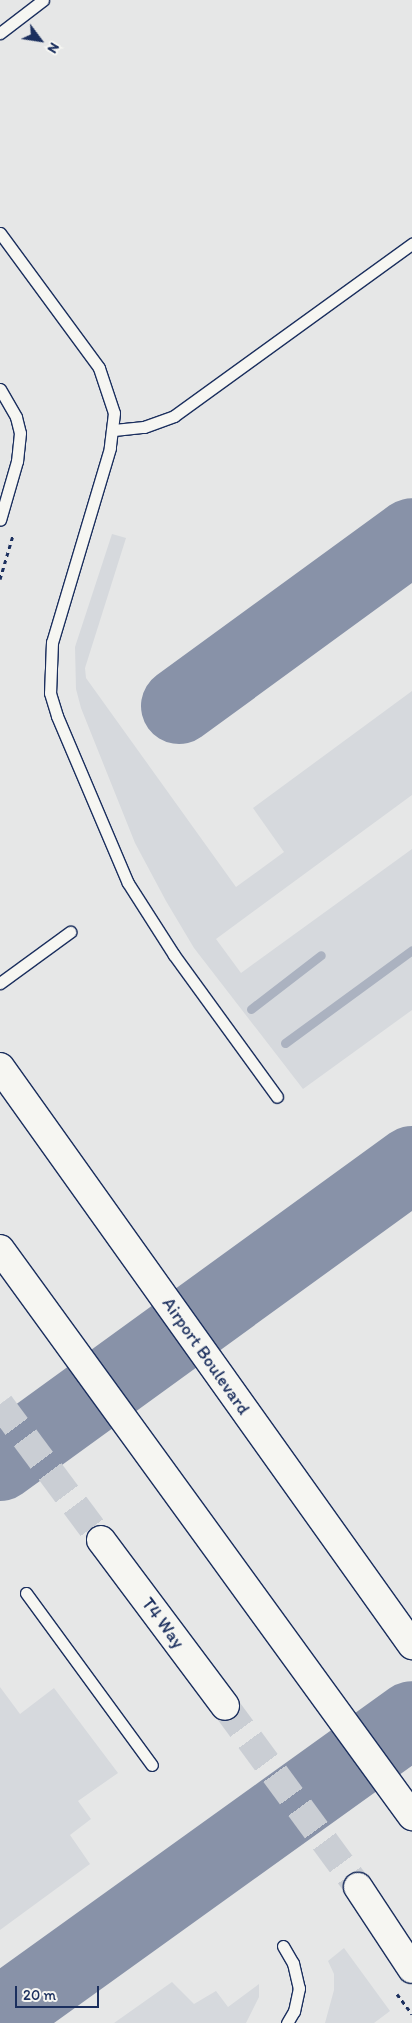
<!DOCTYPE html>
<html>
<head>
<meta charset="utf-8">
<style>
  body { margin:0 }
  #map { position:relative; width:412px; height:2023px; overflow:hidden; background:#f6f6f2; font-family:Itim,sans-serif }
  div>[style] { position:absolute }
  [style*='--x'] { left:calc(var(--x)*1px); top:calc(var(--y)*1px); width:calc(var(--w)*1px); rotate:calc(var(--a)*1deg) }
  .built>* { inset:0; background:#e6e7e7; transform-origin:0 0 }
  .green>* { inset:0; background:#d6d9dd }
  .stream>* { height:9px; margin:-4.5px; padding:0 4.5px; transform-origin:4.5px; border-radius:4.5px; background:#abb2c0 }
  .taxiway>* { height:76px; margin:-38px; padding:0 38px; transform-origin:38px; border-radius:38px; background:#8892a8 }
  .secondary-tunnel>* { height:28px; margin-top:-14px; transform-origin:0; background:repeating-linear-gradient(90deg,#caced4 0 28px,transparent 0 42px) }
  .path>* { height:3px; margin-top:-1.5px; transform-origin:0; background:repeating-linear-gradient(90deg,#1b2f5e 0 4px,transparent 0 8px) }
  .roads { filter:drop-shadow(1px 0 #1b2f5e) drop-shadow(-1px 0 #1b2f5e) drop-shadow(0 1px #1b2f5e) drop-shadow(0 -1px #1b2f5e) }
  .service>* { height:11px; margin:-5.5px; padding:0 5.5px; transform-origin:5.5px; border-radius:5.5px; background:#f6f6f2 }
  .secondary>* { height:28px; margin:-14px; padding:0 14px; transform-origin:14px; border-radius:14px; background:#f6f6f2 }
  .trunk>* { height:28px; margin:-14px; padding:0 14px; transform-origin:14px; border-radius:14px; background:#f6f6f2 }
  span { translate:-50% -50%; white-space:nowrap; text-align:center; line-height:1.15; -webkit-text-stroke:4px #f6f6f2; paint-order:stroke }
  .street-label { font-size:18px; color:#1b2f5e }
  .north { position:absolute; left:15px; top:15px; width:50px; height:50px; -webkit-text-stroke:4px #f6f6f2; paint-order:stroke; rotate:121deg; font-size:14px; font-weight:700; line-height:20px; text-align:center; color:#1b2f5e }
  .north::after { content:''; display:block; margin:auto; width:18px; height:22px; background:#1b2f5e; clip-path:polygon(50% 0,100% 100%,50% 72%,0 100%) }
  .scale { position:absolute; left:15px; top:1986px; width:84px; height:22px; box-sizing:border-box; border:2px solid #1b2f5e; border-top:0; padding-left:6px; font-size:15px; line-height:18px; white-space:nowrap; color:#1b2f5e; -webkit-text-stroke:4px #f6f6f2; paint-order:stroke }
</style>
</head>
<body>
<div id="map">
  <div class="built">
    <div style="left:0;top:0;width:412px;height:2023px"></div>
  </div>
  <div class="green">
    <div style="clip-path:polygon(112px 534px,126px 538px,85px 668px,86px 678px,236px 887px,284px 852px,253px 808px,412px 691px,412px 795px,216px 939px,241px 973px,412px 849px,412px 1010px,303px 1089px,194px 948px,166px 901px,135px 843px,81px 708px,76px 689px,75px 647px)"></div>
    <div style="clip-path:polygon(0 1687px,20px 1714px,54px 1688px,118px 1773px,78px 1801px,91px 1819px,70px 1835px,90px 1864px,0 1930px)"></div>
    <div style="clip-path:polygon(344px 1948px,390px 2011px,374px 2023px,325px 2023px,334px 1990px,334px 1974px,328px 1961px)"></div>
    <div style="clip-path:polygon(172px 1982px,194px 2004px,216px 1991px,228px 2007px,259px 1984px,259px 1997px,246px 2023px,114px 2023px)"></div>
  </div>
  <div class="stream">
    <div style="--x:251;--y:1009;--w:88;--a:-37.6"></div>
    <div style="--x:285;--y:1043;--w:157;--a:-36.2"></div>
  </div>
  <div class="taxiway">
    <div style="--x:179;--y:706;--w:288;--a:-36.1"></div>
    <div style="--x:0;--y:1463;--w:509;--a:-35.97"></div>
    <div style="--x:0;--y:2015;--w:507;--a:-35.7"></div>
  </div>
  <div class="secondary-tunnel">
    <div style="--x:0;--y:1404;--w:169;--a:53.4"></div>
    <div style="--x:225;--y:1706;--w:225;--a:53.7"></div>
  </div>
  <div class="path">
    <div style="--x:0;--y:579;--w:46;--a:-73.5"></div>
    <div style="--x:397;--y:1994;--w:25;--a:53"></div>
  </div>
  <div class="roads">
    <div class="service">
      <div style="--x:0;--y:33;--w:54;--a:-37.5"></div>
      <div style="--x:0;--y:233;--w:167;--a:53.7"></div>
      <div style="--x:99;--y:368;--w:47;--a:71.6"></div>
      <div style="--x:114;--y:413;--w:35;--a:97"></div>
      <div style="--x:110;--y:448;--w:202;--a:106.6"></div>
      <div style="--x:52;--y:642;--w:51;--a:92.2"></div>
      <div style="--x:50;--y:693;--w:24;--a:73"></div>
      <div style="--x:57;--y:716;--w:181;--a:67"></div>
      <div style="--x:128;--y:883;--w:85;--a:57.4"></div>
      <div style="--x:174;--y:955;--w:175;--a:54"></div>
      <div style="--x:0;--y:389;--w:32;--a:60"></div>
      <div style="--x:16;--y:417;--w:16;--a:76"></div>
      <div style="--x:20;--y:433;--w:28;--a:96"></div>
      <div style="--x:17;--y:461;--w:61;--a:106.1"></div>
      <div style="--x:114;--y:430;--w:30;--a:-6"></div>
      <div style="--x:144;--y:427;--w:32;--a:-20"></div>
      <div style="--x:174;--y:416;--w:294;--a:-35.9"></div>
      <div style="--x:0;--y:983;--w:87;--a:-36.1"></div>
      <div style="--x:26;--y:1593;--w:213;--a:53.8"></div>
      <div style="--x:283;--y:1946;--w:20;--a:60"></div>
      <div style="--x:293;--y:1963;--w:26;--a:77"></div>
      <div style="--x:299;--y:1988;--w:24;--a:102"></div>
      <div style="--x:294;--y:2011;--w:14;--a:120"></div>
    </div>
    <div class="secondary">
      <div style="--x:101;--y:1540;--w:207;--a:53.2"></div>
      <div style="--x:358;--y:1887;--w:98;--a:56.6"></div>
    </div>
    <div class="trunk">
      <div style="--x:0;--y:1067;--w:710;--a:54.52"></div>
      <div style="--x:0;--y:1249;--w:701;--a:54"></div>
    </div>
  </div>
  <div class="street-label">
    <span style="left:206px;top:1356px;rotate:55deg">Airport Boulevard</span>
    <span style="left:163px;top:1623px;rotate:53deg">T4 Way</span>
  </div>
  <div class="north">N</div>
  <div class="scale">20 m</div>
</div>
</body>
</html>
